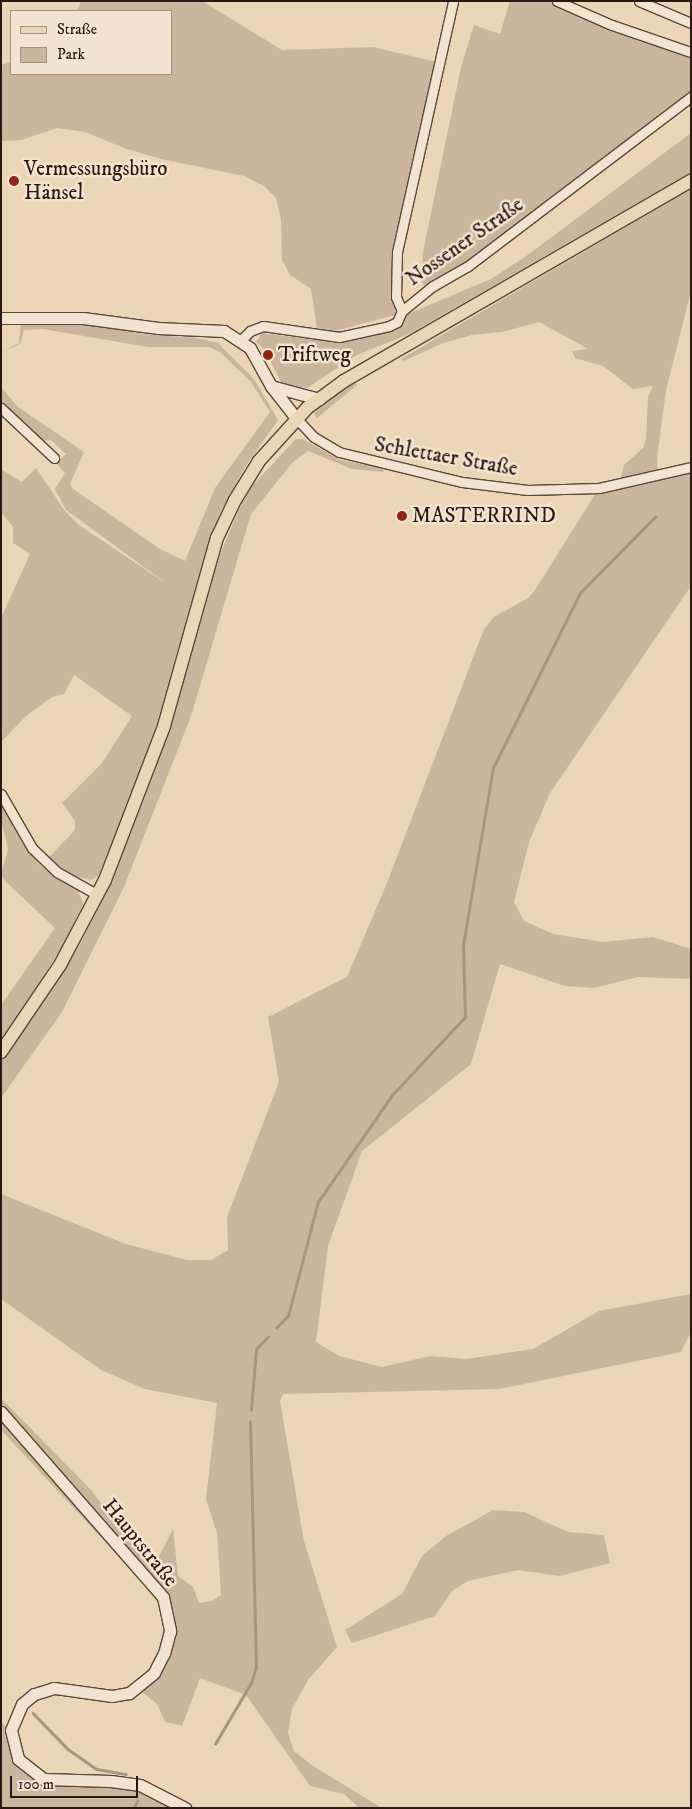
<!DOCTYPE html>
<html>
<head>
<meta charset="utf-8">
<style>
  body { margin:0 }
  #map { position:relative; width:692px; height:1809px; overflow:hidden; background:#ebd6b8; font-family:"IM FELL DW Pica",serif }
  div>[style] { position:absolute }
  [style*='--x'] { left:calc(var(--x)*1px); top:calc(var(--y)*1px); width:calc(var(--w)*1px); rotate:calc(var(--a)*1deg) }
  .green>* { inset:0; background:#cab69c }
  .stream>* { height:2.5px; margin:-1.25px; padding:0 1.25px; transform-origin:1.25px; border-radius:1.25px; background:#a99680 }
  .roads { filter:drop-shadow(1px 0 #5a483c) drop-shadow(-1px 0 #5a483c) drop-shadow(0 1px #5a483c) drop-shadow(0 -1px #5a483c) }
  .street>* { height:9px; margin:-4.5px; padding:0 4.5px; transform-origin:4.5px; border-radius:4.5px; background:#f2e4d1 }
  .secondary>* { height:11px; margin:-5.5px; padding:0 5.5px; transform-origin:5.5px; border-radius:5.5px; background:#f2e4d1 }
  .primary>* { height:12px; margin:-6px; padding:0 6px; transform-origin:6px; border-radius:6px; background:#ebd6b8 }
  .dots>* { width:14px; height:14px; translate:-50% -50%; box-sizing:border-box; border:2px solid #f2e4d1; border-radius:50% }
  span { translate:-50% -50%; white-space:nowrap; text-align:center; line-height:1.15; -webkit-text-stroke:5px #f2e4d1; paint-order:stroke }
  .poi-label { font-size:21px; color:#291912 }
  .left { translate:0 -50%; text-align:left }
  .street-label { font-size:21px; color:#291912 }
  .frame { position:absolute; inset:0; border:2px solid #291912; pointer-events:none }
  .legend { position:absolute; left:10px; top:10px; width:162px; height:65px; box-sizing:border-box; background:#f2e4d1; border:1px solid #a29385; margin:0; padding:6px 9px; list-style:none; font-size:15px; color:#291912 }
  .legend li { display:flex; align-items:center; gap:10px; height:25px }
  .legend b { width:25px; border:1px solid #a29385 }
  .scale { position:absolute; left:10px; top:1776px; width:128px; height:22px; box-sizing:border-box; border:2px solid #291912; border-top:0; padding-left:6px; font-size:15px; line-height:18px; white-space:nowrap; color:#291912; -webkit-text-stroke:4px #f2e4d1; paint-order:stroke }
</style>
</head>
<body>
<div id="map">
  <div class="green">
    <div style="clip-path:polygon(81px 1px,202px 1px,282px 50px,373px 47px,437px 62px,404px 214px,395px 315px,335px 331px,317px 328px,311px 289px,290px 275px,282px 260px,281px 219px,276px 198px,264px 186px,244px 176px,161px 159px,124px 148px,85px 132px,57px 128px,21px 140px,1px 141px,1px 65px,11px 62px,11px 74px,171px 74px,171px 11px,77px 11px)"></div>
    <div style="clip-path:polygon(510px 1px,557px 1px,691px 52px,691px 97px,426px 292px,422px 281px,423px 252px,461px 67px,474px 25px,500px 34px)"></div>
    <div style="clip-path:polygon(691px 133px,691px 172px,409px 334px,357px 355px,307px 388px,282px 384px,265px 350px,256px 342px,262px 333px,339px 343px,395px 330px,408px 314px,491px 279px,525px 257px)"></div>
    <div style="clip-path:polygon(691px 189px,691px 291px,666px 390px,657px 458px,658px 475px,691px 467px,691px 586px,550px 793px,529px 842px,514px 902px,524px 921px,553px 934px,603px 942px,653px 937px,691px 949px,691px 979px,638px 977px,594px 988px,565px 986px,500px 964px,471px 1064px,362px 1151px,328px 1246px,316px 1342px,339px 1356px,382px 1367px,430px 1356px,466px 1359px,533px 1349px,599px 1311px,691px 1294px,691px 1332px,681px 1352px,499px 1389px,283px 1394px,280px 1401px,304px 1541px,337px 1647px,308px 1680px,292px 1709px,288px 1733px,294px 1751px,313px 1766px,382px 1808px,359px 1808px,344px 1794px,310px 1786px,246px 1695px,200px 1678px,182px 1726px,165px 1722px,157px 1704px,137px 1688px,168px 1643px,164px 1611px,149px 1589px,1px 1430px,1px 1398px,91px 1490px,130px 1542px,155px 1564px,173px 1529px,178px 1576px,193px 1587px,199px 1603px,212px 1601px,221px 1595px,217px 1533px,206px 1499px,217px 1403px,145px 1389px,101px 1370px,1px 1299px,1px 1194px,126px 1244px,187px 1260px,211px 1260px,228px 1250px,227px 1217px,279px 1082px,268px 1017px,347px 977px,387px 883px,484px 629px,494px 617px,528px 598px,535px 590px,599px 488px,619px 485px,624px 465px,643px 448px,646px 439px,648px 397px,653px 386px,633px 389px,603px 366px,575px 358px,572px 351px,588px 349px,539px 322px,502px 332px,472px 335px,443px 343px,404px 361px,401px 359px)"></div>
    <div style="clip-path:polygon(21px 320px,98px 324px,142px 334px,197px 338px,218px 343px,254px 379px,278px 420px,245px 467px,219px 515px,142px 774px,98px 876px,91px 880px,70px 875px,48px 858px,75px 830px,75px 821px,62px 803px,102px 763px,132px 716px,74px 675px,64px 694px,52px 697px,26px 716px,1px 742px,1px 618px,30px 554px,13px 543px,13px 527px,1px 512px,1px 469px,22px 482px,36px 468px,65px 511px,79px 525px,170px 586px,66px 510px,55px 489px,65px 473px,56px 463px,66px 454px,51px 440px,40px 441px,1px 404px,1px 387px,18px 407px,84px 452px,70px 484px,73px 489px,160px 549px,185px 561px,215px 488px,270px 412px,251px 382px,220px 352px,209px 347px,148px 347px,43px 329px,24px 330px,20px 344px,1px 352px,19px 343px)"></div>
    <div style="clip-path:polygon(354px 382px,357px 385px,317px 418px,314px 414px,319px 408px)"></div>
    <div style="clip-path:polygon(296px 439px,303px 439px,340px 460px,382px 468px,384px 472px,352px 469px,308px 451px,293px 462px,251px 514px,191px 716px,124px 887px,62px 1012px,1px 1098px,1px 1061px,77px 950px,112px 881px,152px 778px,216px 564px,239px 509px,252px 486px)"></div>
    <div style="clip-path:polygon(1px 803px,28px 852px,41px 866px,78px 890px,83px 904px,63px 945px,1px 1042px,1px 1005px,55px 928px,5px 881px,1px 874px,8px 849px,1px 820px)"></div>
    <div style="clip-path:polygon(493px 1510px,524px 1512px,568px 1532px,604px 1535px,610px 1563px,560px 1576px,518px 1570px,468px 1581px,452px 1591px,435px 1616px,352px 1643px,345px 1630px,402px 1594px,422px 1556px,446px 1536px)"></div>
    <div style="clip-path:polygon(1px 1722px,8px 1728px,9px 1748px,24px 1772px,33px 1778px,139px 1789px,176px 1808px,1px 1808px)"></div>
  </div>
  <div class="stream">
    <div style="--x:276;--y:1328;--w:17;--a:-45"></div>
    <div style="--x:288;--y:1316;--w:118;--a:-75.3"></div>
    <div style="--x:318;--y:1202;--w:130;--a:-55.3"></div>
    <div style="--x:392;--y:1095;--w:107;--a:-46.9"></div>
    <div style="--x:465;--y:1017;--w:72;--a:-91.6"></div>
    <div style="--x:463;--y:945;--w:180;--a:-80.4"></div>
    <div style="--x:493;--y:768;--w:195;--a:-63.6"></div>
    <div style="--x:580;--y:593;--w:107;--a:-45.4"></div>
    <div style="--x:251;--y:1410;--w:61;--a:-85.3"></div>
    <div style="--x:256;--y:1349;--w:17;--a:-45"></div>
    <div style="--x:33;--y:1713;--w:50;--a:45.8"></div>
    <div style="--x:68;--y:1749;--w:35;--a:35"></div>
    <div style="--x:97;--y:1769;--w:29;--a:10"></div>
    <div style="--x:215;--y:1744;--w:71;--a:-59.5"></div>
    <div style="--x:251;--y:1683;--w:17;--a:-73"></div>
    <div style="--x:256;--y:1667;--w:245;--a:-91.4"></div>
    <div style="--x:134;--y:1808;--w:8;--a:-67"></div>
  </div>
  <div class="roads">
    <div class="street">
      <div style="--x:557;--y:1;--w:60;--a:23.6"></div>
      <div style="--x:612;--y:25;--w:83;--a:18.9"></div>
      <div style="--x:639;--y:1;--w:56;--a:22.9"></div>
      <div style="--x:402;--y:311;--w:15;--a:-113"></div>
      <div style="--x:396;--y:297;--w:45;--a:-88.7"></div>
      <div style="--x:397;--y:252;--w:257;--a:-77.4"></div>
      <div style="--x:241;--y:340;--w:13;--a:-45"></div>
      <div style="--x:250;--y:331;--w:14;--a:-21"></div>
      <div style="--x:263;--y:326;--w:77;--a:8.2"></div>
      <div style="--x:339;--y:337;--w:51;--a:-12.4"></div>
      <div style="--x:389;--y:326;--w:9;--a:-27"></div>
      <div style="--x:397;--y:322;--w:12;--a:-66"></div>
      <div style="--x:402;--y:311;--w:40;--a:-39"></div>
      <div style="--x:433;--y:286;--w:40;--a:-29.7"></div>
      <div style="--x:468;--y:266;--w:280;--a:-37.2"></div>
      <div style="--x:1;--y:408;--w:73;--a:43.3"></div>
      <div style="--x:296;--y:418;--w:26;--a:47"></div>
      <div style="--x:314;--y:437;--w:29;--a:31"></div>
      <div style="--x:339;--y:452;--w:127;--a:13.7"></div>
      <div style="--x:462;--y:482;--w:66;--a:6.9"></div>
      <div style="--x:528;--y:490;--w:71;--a:-1.6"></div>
      <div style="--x:599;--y:488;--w:94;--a:-12.9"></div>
      <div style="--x:1;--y:794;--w:62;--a:60.1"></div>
      <div style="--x:32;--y:848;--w:35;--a:44"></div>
      <div style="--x:57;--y:872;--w:47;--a:29.3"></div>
    </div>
    <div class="secondary">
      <div style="--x:1;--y:318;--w:82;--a:0"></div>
      <div style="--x:83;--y:318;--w:76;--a:7.6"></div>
      <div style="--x:158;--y:328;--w:66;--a:2.6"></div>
      <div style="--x:224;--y:331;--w:31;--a:33"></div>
      <div style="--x:250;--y:348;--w:43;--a:61.1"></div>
      <div style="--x:271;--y:386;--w:41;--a:52"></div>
      <div style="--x:271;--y:386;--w:50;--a:15.2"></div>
      <div style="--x:1;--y:1412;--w:246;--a:48.8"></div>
      <div style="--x:163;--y:1597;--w:35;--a:78"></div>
      <div style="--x:170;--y:1631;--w:23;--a:105"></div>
      <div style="--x:164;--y:1653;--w:22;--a:117"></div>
      <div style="--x:154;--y:1673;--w:32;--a:141"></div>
      <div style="--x:129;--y:1693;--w:17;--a:170"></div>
      <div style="--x:112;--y:1696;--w:59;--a:-172.1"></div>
      <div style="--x:54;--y:1688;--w:21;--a:163"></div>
      <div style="--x:34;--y:1694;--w:16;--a:140"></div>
      <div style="--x:22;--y:1704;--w:28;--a:113"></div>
      <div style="--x:11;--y:1730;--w:30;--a:76"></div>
      <div style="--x:18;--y:1759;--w:33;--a:38"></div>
      <div style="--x:44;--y:1779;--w:67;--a:1.7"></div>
      <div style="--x:111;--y:1781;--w:29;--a:8"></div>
      <div style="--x:140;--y:1785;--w:51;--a:27.1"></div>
    </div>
    <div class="primary">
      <div style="--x:1;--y:1052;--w:105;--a:-55.9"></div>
      <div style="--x:60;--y:965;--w:96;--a:-62.1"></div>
      <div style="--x:105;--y:880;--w:165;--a:-69"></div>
      <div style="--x:164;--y:726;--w:195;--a:-74.3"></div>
      <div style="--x:217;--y:538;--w:42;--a:-64.7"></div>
      <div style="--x:235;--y:500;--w:46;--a:-58.4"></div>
      <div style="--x:259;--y:461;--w:72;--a:-47.8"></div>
      <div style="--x:307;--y:408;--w:46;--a:-36.1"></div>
      <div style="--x:344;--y:381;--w:401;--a:-30"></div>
    </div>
  </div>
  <div class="dots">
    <div style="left:14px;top:181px;background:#8f2418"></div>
    <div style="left:268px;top:355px;background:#8f2418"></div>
    <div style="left:402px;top:516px;background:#8f2418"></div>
  </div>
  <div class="poi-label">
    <span class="left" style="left:24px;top:181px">Vermessungsbüro<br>Hänsel</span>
    <span class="left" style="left:278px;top:355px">Triftweg</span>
    <span class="left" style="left:412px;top:516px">MASTERRIND</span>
  </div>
  <div class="street-label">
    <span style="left:465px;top:242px;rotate:-35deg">Nossener Straße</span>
    <span style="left:446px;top:457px;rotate:10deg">Schlettaer Straße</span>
    <span style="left:140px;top:1543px;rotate:51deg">Hauptstraße</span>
  </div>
  <div class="frame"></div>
  <ul class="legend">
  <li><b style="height:6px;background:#ebd6b8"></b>Straße</li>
  <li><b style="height:14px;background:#cab69c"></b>Park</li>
  </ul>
  <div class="scale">100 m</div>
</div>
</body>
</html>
